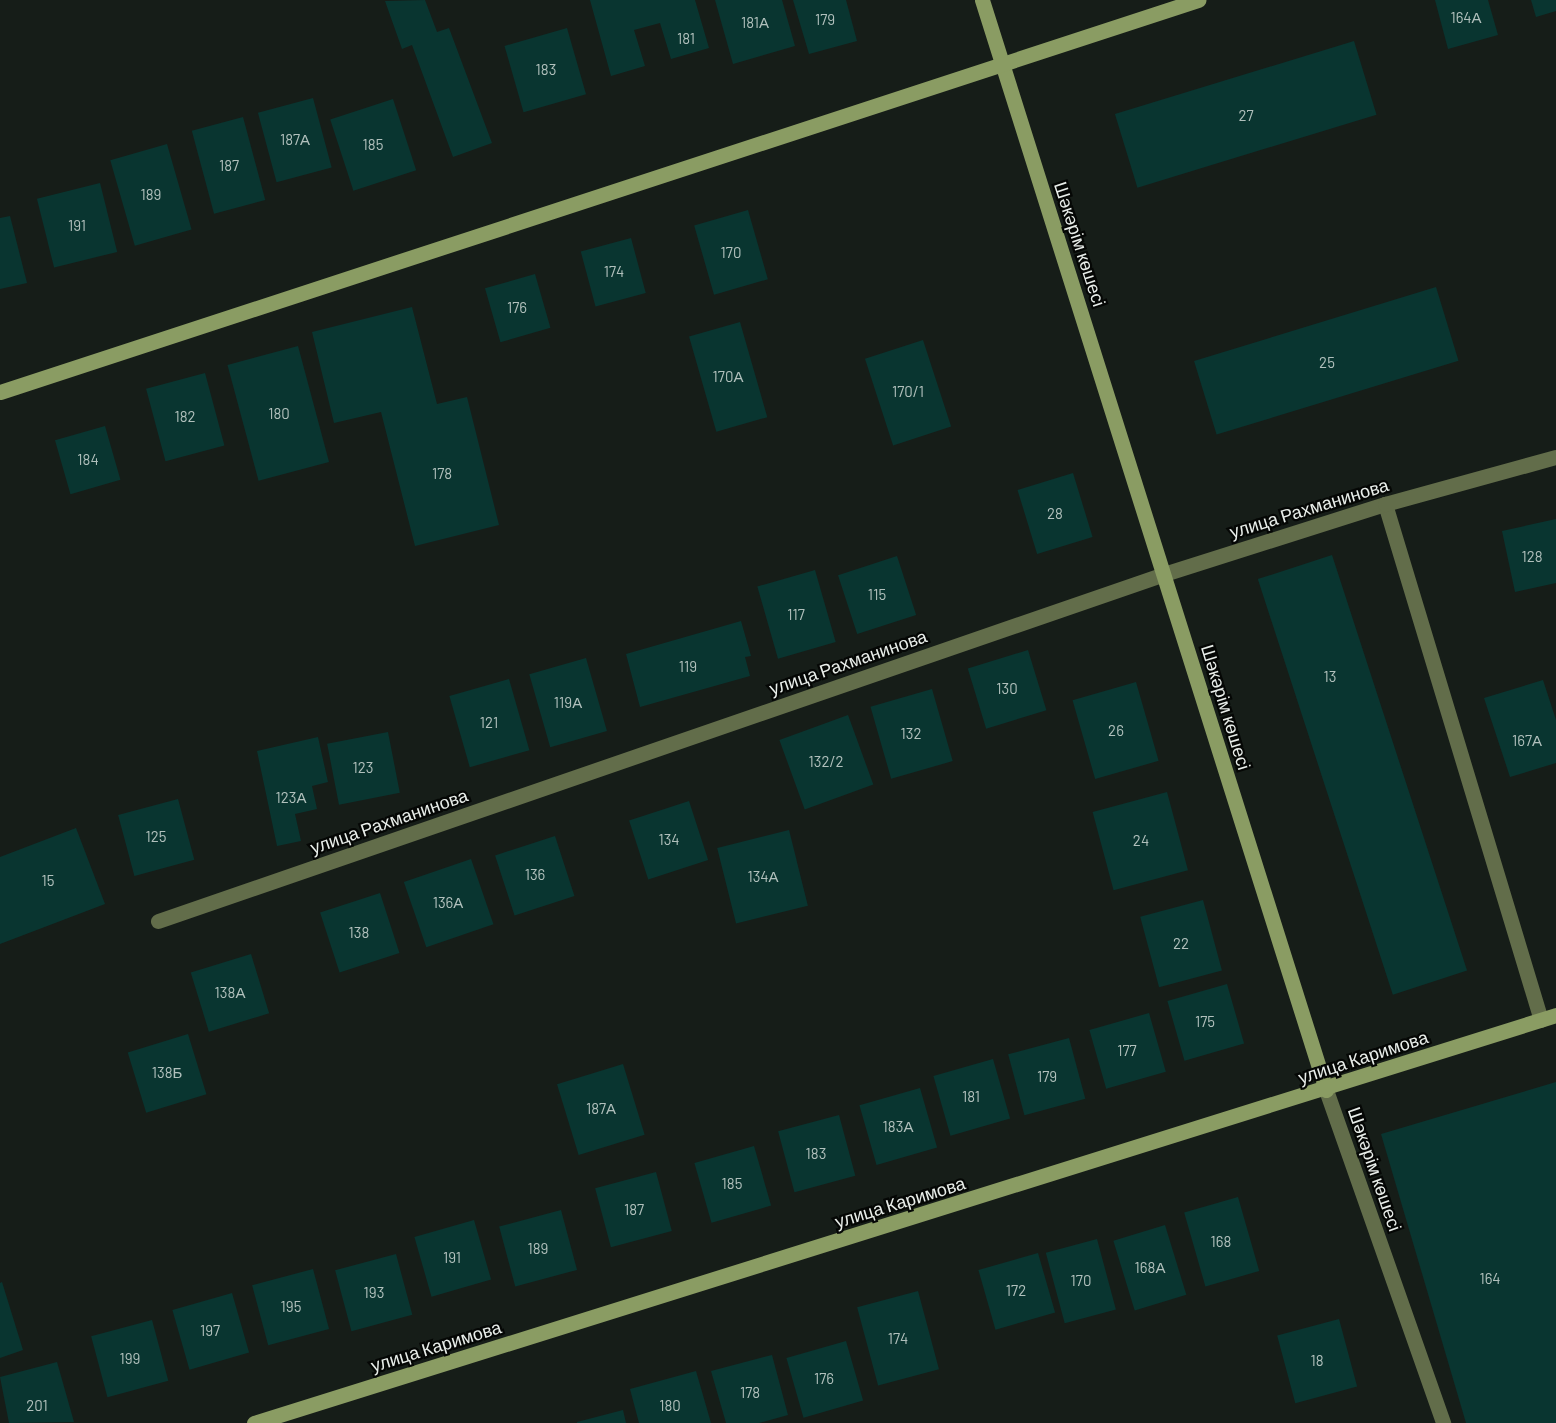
<!DOCTYPE html>
<html>
<head>
<meta charset="utf-8">
<style>
  body { margin:0 }
  #map { position:relative; width:1556px; height:1423px; overflow:hidden; background:#161d18; font-family:Barlow,sans-serif }
  div>[style] { position:absolute }
  [style*='--x'] { left:calc(var(--x)*1px); top:calc(var(--y)*1px); width:calc(var(--w)*1px); rotate:calc(var(--a)*1deg) }
  .building>* { inset:0; background:#093530; transform-origin:0 0 }
  .street>* { height:15px; margin:-7.5px; padding:0 7.5px; transform-origin:7.5px; border-radius:7.5px; background:#626d4a }
  .secondary>* { height:15px; margin:-7.5px; padding:0 7.5px; transform-origin:7.5px; border-radius:7.5px; background:#8a9c63 }
  span { translate:-50% -50%; white-space:nowrap; text-align:center; line-height:1.15; -webkit-text-stroke:4.5px #050705; paint-order:stroke }
  .number-label { font-size:15px; color:#b1c0bc }
  .number-label span { -webkit-text-stroke-width:0 }
  .street-label { font-size:18px; color:#e9eeea }
</style>
</head>
<body>
<div id="map">
  <div class="building">
    <div style="clip-path:polygon(425px 0,437px 32px,449px 28px,492px 143px,453px 157px,412px 45px,402px 49px,385px 1px)"></div>
    <div style="clip-path:polygon(590px 0,695px 0,709px 48px,671px 59px,660px 23px,634px 30px,645px 66px,611px 76px)"></div>
    <div style="clip-path:polygon(715px 0,782px 0,795px 46px,733px 64px)"></div>
    <div style="clip-path:polygon(793px 0,846px 0,857px 41px,809px 54px)"></div>
    <div style="clip-path:polygon(1435px 0,1488px 0,1498px 35px,1448px 49px)"></div>
    <div style="clip-path:polygon(1531px 0,1556px 0,1556px 11px,1536px 17px)"></div>
    <div style="left:567px;top:28px;width:69px;height:65px;rotate:74deg"></div>
    <div style="left:1354px;top:41px;width:77px;height:250px;rotate:73deg"></div>
    <div style="left:313px;top:98px;width:72px;height:57px;rotate:75deg"></div>
    <div style="left:393px;top:99px;width:75px;height:66px;rotate:72deg"></div>
    <div style="left:243px;top:117px;width:86px;height:53px;rotate:75deg"></div>
    <div style="left:167px;top:144px;width:89px;height:59px;rotate:74deg"></div>
    <div style="left:100px;top:183px;width:71px;height:65px;rotate:76deg"></div>
    <div style="left:748px;top:210px;width:72px;height:56px;rotate:74deg"></div>
    <div style="clip-path:polygon(10px 216px,27px 283px,0 289px,0 218px)"></div>
    <div style="left:631px;top:238px;width:57px;height:52px;rotate:75deg"></div>
    <div style="left:535px;top:274px;width:56px;height:52px;rotate:74deg"></div>
    <div style="left:1436px;top:287px;width:77px;height:253px;rotate:73deg"></div>
    <div style="clip-path:polygon(412px 307px,437px 404px,467px 397px,499px 525px,415px 546px,381px 412px,334px 423px,312px 332px)"></div>
    <div style="left:740px;top:322px;width:99px;height:53px;rotate:74deg"></div>
    <div style="left:923px;top:340px;width:91px;height:61px;rotate:72deg"></div>
    <div style="left:298px;top:346px;width:120px;height:73px;rotate:75deg"></div>
    <div style="left:205px;top:373px;width:75px;height:61px;rotate:75deg"></div>
    <div style="left:105px;top:426px;width:56px;height:52px;rotate:74deg"></div>
    <div style="left:1073px;top:473px;width:67px;height:58px;rotate:73deg"></div>
    <div style="clip-path:polygon(1556px 519px,1556px 583px,1515px 592px,1502px 531px)"></div>
    <div style="left:1332px;top:555px;width:437px;height:78px;rotate:72deg"></div>
    <div style="left:897px;top:556px;width:62px;height:62px;rotate:72deg"></div>
    <div style="left:815px;top:570px;width:75px;height:60px;rotate:74deg"></div>
    <div style="clip-path:polygon(741px 621px,751px 656px,745px 657px,750px 676px,640px 707px,626px 654px)"></div>
    <div style="left:1028px;top:650px;width:63px;height:63px;rotate:73deg"></div>
    <div style="left:586px;top:658px;width:76px;height:59px;rotate:74deg"></div>
    <div style="left:509px;top:679px;width:74px;height:62px;rotate:74deg"></div>
    <div style="clip-path:polygon(1543px 680px,1556px 720px,1556px 763px,1510px 777px,1484px 698px)"></div>
    <div style="left:1136px;top:682px;width:82px;height:66px;rotate:74deg"></div>
    <div style="left:932px;top:689px;width:75px;height:64px;rotate:74deg"></div>
    <div style="left:848px;top:715px;width:74px;height:73px;rotate:70deg"></div>
    <div style="left:388px;top:732px;width:62px;height:62px;rotate:79deg"></div>
    <div style="clip-path:polygon(318px 737px,328px 782px,312px 786px,317px 809px,295px 814px,301px 841px,277px 846px,257px 751px)"></div>
    <div style="left:1167px;top:792px;width:81px;height:77px;rotate:75deg"></div>
    <div style="left:178px;top:799px;width:63px;height:62px;rotate:75deg"></div>
    <div style="left:689px;top:801px;width:62px;height:63px;rotate:72deg"></div>
    <div style="clip-path:polygon(76px 828px,105px 904px,0 944px,0 857px)"></div>
    <div style="left:789px;top:830px;width:78px;height:74px;rotate:76deg"></div>
    <div style="left:555px;top:836px;width:63px;height:63px;rotate:72deg"></div>
    <div style="left:471px;top:859px;width:69px;height:71px;rotate:71deg"></div>
    <div style="left:380px;top:893px;width:63px;height:63px;rotate:72deg"></div>
    <div style="left:1203px;top:900px;width:73px;height:65px;rotate:75deg"></div>
    <div style="left:251px;top:954px;width:62px;height:63px;rotate:73deg"></div>
    <div style="left:1227px;top:984px;width:62px;height:62px;rotate:74deg"></div>
    <div style="left:1149px;top:1013px;width:61px;height:62px;rotate:74deg"></div>
    <div style="left:188px;top:1034px;width:63px;height:63px;rotate:73deg"></div>
    <div style="left:1069px;top:1038px;width:63px;height:63px;rotate:75deg"></div>
    <div style="left:993px;top:1059px;width:62px;height:62px;rotate:74deg"></div>
    <div style="left:623px;top:1064px;width:74px;height:69px;rotate:73deg"></div>
    <div style="clip-path:polygon(1556px 1082px,1556px 1423px,1466px 1423px,1381px 1134px)"></div>
    <div style="left:920px;top:1088px;width:62px;height:63px;rotate:74deg"></div>
    <div style="left:839px;top:1115px;width:63px;height:63px;rotate:75deg"></div>
    <div style="left:754px;top:1146px;width:62px;height:62px;rotate:74deg"></div>
    <div style="left:656px;top:1172px;width:61px;height:63px;rotate:75deg"></div>
    <div style="left:1238px;top:1197px;width:77px;height:56px;rotate:74deg"></div>
    <div style="left:561px;top:1210px;width:62px;height:64px;rotate:75deg"></div>
    <div style="left:474px;top:1220px;width:62px;height:62px;rotate:74deg"></div>
    <div style="left:1165px;top:1225px;width:73px;height:54px;rotate:73deg"></div>
    <div style="left:1097px;top:1239px;width:73px;height:53px;rotate:75deg"></div>
    <div style="left:1038px;top:1253px;width:62px;height:62px;rotate:74deg"></div>
    <div style="left:396px;top:1254px;width:63px;height:63px;rotate:75deg"></div>
    <div style="left:313px;top:1269px;width:62px;height:63px;rotate:75deg"></div>
    <div style="clip-path:polygon(2px 1282px,23px 1350px,0 1358px,0 1283px)"></div>
    <div style="left:918px;top:1291px;width:81px;height:63px;rotate:75deg"></div>
    <div style="left:232px;top:1293px;width:62px;height:62px;rotate:74deg"></div>
    <div style="left:1339px;top:1319px;width:70px;height:64px;rotate:75deg"></div>
    <div style="left:152px;top:1320px;width:63px;height:63px;rotate:75deg"></div>
    <div style="left:846px;top:1341px;width:62px;height:62px;rotate:74deg"></div>
    <div style="clip-path:polygon(772px 1355px,788px 1415px,759px 1423px,726px 1423px,711px 1371px)"></div>
    <div style="clip-path:polygon(57px 1362px,74px 1422px,9px 1423px,0 1377px)"></div>
    <div style="clip-path:polygon(696px 1371px,711px 1423px,639px 1423px,630px 1389px)"></div>
    <div style="clip-path:polygon(623px 1410px,626px 1423px,577px 1423px,577px 1422px)"></div>
  </div>
  <div class="street">
    <div style="--x:1385;--y:504;--w:539;--a:73.18"></div>
    <div style="--x:158;--y:921;--w:1064;--a:-19.03"></div>
    <div style="--x:1164;--y:574;--w:232;--a:-17.6"></div>
    <div style="--x:1385;--y:504;--w:177;--a:-15.4"></div>
    <div style="--x:1326;--y:1090;--w:353;--a:70.6"></div>
  </div>
  <div class="secondary">
    <div style="--x:982;--y:0;--w:1143;--a:72.48"></div>
    <div style="--x:0;--y:392;--w:1261;--a:-18.12"></div>
    <div style="--x:254;--y:1423;--w:1364;--a:-17.4"></div>
  </div>
  <div class="number-label">
    <span style="left:1466px;top:18px">164А</span>
    <span style="left:825px;top:20px">179</span>
    <span style="left:755px;top:23px">181А</span>
    <span style="left:686px;top:39px">181</span>
    <span style="left:546px;top:70px">183</span>
    <span style="left:1246px;top:116px">27</span>
    <span style="left:295px;top:140px">187А</span>
    <span style="left:373px;top:145px">185</span>
    <span style="left:229px;top:166px">187</span>
    <span style="left:151px;top:195px">189</span>
    <span style="left:77px;top:226px">191</span>
    <span style="left:731px;top:253px">170</span>
    <span style="left:614px;top:272px">174</span>
    <span style="left:517px;top:308px">176</span>
    <span style="left:1327px;top:363px">25</span>
    <span style="left:728px;top:377px">170А</span>
    <span style="left:908px;top:392px">170/1</span>
    <span style="left:279px;top:414px">180</span>
    <span style="left:185px;top:417px">182</span>
    <span style="left:88px;top:460px">184</span>
    <span style="left:442px;top:474px">178</span>
    <span style="left:1055px;top:514px">28</span>
    <span style="left:1532px;top:557px">128</span>
    <span style="left:877px;top:595px">115</span>
    <span style="left:796px;top:615px">117</span>
    <span style="left:688px;top:667px">119</span>
    <span style="left:1330px;top:677px">13</span>
    <span style="left:1007px;top:689px">130</span>
    <span style="left:568px;top:703px">119А</span>
    <span style="left:489px;top:723px">121</span>
    <span style="left:1116px;top:731px">26</span>
    <span style="left:911px;top:734px">132</span>
    <span style="left:1527px;top:741px">167А</span>
    <span style="left:826px;top:762px">132/2</span>
    <span style="left:363px;top:768px">123</span>
    <span style="left:291px;top:798px">123А</span>
    <span style="left:156px;top:837px">125</span>
    <span style="left:669px;top:840px">134</span>
    <span style="left:1141px;top:841px">24</span>
    <span style="left:535px;top:875px">136</span>
    <span style="left:763px;top:877px">134А</span>
    <span style="left:48px;top:881px">15</span>
    <span style="left:448px;top:903px">136А</span>
    <span style="left:359px;top:933px">138</span>
    <span style="left:1181px;top:944px">22</span>
    <span style="left:230px;top:993px">138А</span>
    <span style="left:1205px;top:1022px">175</span>
    <span style="left:1127px;top:1051px">177</span>
    <span style="left:167px;top:1073px">138Б</span>
    <span style="left:1047px;top:1077px">179</span>
    <span style="left:971px;top:1097px">181</span>
    <span style="left:601px;top:1109px">187А</span>
    <span style="left:898px;top:1127px">183А</span>
    <span style="left:816px;top:1154px">183</span>
    <span style="left:732px;top:1184px">185</span>
    <span style="left:634px;top:1210px">187</span>
    <span style="left:1221px;top:1242px">168</span>
    <span style="left:538px;top:1249px">189</span>
    <span style="left:452px;top:1258px">191</span>
    <span style="left:1150px;top:1268px">168А</span>
    <span style="left:1490px;top:1279px">164</span>
    <span style="left:1081px;top:1281px">170</span>
    <span style="left:1016px;top:1291px">172</span>
    <span style="left:374px;top:1293px">193</span>
    <span style="left:291px;top:1307px">195</span>
    <span style="left:210px;top:1331px">197</span>
    <span style="left:898px;top:1339px">174</span>
    <span style="left:130px;top:1359px">199</span>
    <span style="left:1317px;top:1361px">18</span>
    <span style="left:824px;top:1379px">176</span>
    <span style="left:750px;top:1393px">178</span>
    <span style="left:37px;top:1406px">201</span>
    <span style="left:670px;top:1406px">180</span>
  </div>
  <div class="street-label">
    <span style="left:1080px;top:244px;rotate:72deg">Шәкәрім көшесі</span>
    <span style="left:1309px;top:508px;rotate:-17deg">улица Рахманинова</span>
    <span style="left:848px;top:662px;rotate:-19deg">улица Рахманинова</span>
    <span style="left:1226px;top:707px;rotate:73deg">Шәкәрім көшесі</span>
    <span style="left:389px;top:821px;rotate:-19deg">улица Рахманинова</span>
    <span style="left:1363px;top:1057px;rotate:-18deg">улица Каримова</span>
    <span style="left:1375px;top:1169px;rotate:71deg">Шәкәрім көшесі</span>
    <span style="left:900px;top:1202px;rotate:-17deg">улица Каримова</span>
    <span style="left:436px;top:1346px;rotate:-17deg">улица Каримова</span>
  </div>
</div>
</body>
</html>
